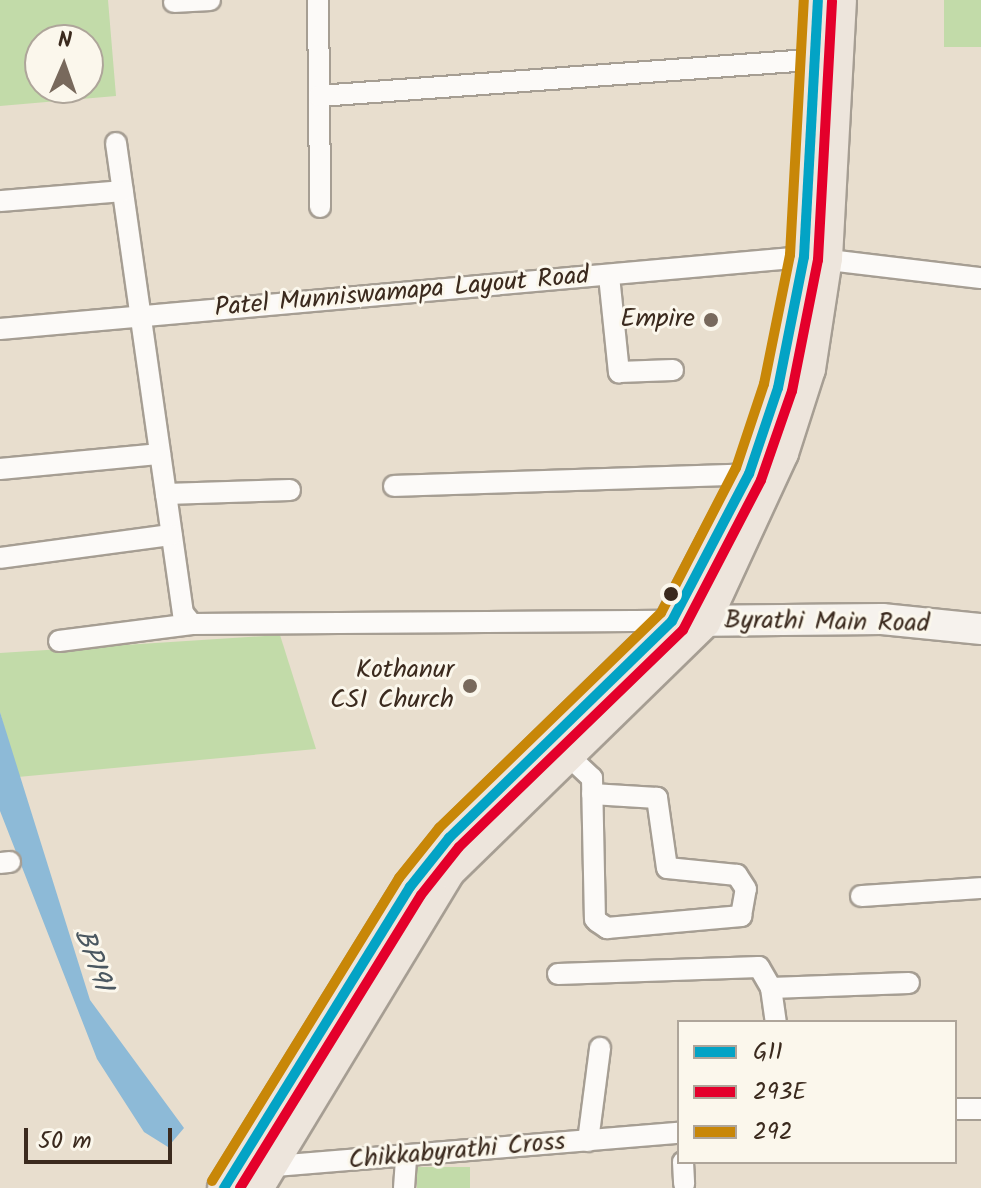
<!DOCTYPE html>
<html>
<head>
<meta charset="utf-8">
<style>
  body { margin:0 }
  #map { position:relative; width:981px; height:1188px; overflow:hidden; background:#e8dece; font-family:Kalam,sans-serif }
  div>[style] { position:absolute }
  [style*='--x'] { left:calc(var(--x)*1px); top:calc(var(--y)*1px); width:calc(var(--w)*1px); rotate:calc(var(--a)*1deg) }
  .green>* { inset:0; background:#c2dba9; transform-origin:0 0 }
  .water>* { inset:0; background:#8dbad7 }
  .roads { filter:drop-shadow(2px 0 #a69e93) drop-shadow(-2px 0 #a69e93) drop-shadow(0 2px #a69e93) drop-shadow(0 -2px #a69e93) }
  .minor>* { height:20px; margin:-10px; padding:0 10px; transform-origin:10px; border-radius:10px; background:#fcfaf8 }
  .secondary>* { height:30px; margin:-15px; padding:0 15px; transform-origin:15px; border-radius:15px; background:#f6f2ed }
  .primary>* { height:32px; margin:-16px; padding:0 16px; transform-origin:16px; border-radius:16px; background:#ede5dc }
  .bus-1>* { height:10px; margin:-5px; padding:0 5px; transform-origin:5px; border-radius:5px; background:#03a3c5 }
  .bus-2>* { height:10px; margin:-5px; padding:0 5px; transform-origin:5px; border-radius:5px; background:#e4002b }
  .bus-3>* { height:10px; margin:-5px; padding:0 5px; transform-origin:5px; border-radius:5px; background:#c88708 }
  .dots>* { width:22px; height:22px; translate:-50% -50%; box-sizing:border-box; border:4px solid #fbf7ec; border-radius:50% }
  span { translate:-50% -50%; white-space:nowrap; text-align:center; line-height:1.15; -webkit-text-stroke:6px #fbf7ec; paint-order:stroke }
  .street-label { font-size:26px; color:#3b2a1e }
  .poi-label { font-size:26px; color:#3b2a1e }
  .right { translate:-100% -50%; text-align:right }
  .water-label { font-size:28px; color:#4a5760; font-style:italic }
  .legend { position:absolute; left:677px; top:1020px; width:280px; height:144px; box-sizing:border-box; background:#fbf7ec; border:2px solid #aea59a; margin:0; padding:10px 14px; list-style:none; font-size:24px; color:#3b2a1e }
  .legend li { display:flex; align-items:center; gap:16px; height:40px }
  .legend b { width:40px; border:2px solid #aea59a }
  .north { position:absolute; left:24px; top:24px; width:80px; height:80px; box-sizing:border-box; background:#fbf7ec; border:2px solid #aea59a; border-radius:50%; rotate:2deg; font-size:22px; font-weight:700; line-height:32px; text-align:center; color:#3b2a1e }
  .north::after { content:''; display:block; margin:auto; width:28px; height:36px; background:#78695c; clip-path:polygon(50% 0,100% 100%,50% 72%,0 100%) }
  .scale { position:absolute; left:24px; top:1128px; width:148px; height:36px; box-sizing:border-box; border:4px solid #3b2a1e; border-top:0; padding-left:10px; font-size:24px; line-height:28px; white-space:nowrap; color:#3b2a1e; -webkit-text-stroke:6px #fbf7ec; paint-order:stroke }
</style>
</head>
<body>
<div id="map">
  <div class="green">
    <div style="clip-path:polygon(evenodd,0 0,108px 0,116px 96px,0 106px,0 0,88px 40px,88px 88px,40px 88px,40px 40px,88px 40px)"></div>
    <div style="left:944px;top:0;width:37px;height:47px"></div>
    <div style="clip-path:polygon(280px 635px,316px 749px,18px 777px,0 712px,0 653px)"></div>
    <div style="left:417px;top:1167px;width:53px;height:21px"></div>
  </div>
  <div class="water">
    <div style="clip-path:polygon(0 712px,90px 1000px,184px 1128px,168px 1147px,144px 1132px,97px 1059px,0 811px)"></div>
  </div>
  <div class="roads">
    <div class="minor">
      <div style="--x:318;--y:0;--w:207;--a:89.4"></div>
      <div style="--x:174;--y:2;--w:36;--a:-3"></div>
      <div style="--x:319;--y:96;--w:495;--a:-4.2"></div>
      <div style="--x:116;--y:143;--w:355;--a:81.9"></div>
      <div style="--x:166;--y:494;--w:124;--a:-1.8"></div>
      <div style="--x:0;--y:201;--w:123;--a:-4.6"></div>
      <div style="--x:609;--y:276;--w:97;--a:84.1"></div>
      <div style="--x:619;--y:372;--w:54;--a:-2.1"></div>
      <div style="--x:0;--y:329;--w:807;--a:-5.12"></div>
      <div style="--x:804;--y:257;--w:178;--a:6.8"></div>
      <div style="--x:0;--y:469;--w:161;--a:-5.4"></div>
      <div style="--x:394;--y:486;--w:355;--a:-1.9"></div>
      <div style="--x:166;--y:494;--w:120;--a:81.9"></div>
      <div style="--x:183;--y:613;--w:14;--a:51"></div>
      <div style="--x:192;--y:624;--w:480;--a:-0.4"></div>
      <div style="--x:0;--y:558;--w:173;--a:-7.7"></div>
      <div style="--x:59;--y:641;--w:134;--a:-7.3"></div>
      <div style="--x:560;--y:748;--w:44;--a:43.2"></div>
      <div style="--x:592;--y:778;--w:141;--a:88.8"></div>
      <div style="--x:595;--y:919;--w:4;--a:45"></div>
      <div style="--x:598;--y:922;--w:11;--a:34"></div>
      <div style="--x:607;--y:928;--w:135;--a:-5.1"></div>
      <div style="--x:741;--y:916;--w:27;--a:-80"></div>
      <div style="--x:746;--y:889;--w:17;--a:-123"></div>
      <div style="--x:737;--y:875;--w:70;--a:-174.3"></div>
      <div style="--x:667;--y:868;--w:71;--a:-98.1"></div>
      <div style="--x:657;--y:798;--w:65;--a:-176.5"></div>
      <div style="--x:0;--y:863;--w:10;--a:-6"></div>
      <div style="--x:861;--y:896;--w:120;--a:-3.8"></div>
      <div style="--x:558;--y:974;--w:201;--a:-2"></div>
      <div style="--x:759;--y:967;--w:24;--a:60"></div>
      <div style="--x:771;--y:988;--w:34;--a:82"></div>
      <div style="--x:771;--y:988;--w:138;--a:-2.1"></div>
      <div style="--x:955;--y:1109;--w:26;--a:0"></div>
      <div style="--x:588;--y:1141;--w:94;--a:-82.6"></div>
      <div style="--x:683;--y:1162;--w:22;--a:87"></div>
      <div style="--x:263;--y:1167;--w:417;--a:-4.7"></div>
      <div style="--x:404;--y:1188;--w:30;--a:-86"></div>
    </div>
    <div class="secondary">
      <div style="--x:684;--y:621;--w:198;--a:-0.6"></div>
      <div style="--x:882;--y:619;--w:100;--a:5.8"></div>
    </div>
    <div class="primary">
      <div style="--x:224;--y:1188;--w:354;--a:-58.3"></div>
      <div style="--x:410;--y:887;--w:63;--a:-51.5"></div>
      <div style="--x:449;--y:838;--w:311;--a:-44.2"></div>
      <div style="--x:672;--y:621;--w:166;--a:-62.4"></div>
      <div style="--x:749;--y:474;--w:91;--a:-71.4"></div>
      <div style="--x:778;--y:388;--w:134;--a:-78.8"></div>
      <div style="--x:804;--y:257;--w:257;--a:-86.9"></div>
      <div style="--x:257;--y:1188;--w:369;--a:-58.8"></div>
      <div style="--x:448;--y:872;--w:358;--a:-44.3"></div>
      <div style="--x:704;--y:622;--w:186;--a:-65.2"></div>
      <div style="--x:782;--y:453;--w:88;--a:-72.2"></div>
      <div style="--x:809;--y:369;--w:112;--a:-81.3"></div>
      <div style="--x:826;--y:258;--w:258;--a:-86.9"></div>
    </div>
  </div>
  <div class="bus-1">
    <div style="--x:224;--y:1188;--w:354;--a:-58.3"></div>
    <div style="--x:410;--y:887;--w:63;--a:-51.5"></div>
    <div style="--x:449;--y:838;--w:311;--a:-44.2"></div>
    <div style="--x:672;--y:621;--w:166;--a:-62.4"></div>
    <div style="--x:749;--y:474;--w:91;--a:-71.4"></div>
    <div style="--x:778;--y:388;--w:134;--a:-78.8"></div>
    <div style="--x:804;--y:257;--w:257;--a:-86.9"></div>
  </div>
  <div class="bus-2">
    <div style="--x:240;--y:1188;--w:344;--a:-58.3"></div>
    <div style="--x:421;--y:895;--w:61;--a:-51.6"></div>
    <div style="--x:459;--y:847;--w:312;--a:-44.1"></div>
    <div style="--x:683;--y:630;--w:169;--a:-62.5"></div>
    <div style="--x:761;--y:480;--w:94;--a:-70.8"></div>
    <div style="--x:792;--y:391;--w:134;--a:-78.8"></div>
    <div style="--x:818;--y:260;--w:259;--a:-86.9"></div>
  </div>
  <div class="bus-3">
    <div style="--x:212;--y:1181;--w:356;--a:-58.3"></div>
    <div style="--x:399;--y:878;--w:64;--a:-51.3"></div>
    <div style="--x:439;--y:828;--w:309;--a:-44.1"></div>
    <div style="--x:661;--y:613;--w:163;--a:-62.7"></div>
    <div style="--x:736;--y:468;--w:89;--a:-71.6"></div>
    <div style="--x:764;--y:384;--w:132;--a:-78.6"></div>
    <div style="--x:790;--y:255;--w:255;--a:-86.9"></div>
  </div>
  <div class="dots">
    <div style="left:711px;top:320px;background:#78695c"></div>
    <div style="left:671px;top:594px;background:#3b2a1e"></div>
    <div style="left:470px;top:686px;background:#78695c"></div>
  </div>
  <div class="street-label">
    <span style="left:402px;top:293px;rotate:-5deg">Patel Munniswamapa Layout Road</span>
    <span style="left:827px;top:623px;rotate:1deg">Byrathi Main Road</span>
    <span style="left:457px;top:1152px;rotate:-5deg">Chikkabyrathi Cross</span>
  </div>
  <div class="poi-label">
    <span class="right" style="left:695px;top:320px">Empire</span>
    <span class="right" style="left:454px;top:686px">Kothanur<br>CSI Church</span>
  </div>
  <div class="water-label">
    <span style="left:92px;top:960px;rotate:70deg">BP191</span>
  </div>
  <ul class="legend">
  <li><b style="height:10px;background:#03a3c5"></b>G11</li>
  <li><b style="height:10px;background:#e4002b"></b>293E</li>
  <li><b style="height:10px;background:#c88708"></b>292</li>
  </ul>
  <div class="north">N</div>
  <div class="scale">50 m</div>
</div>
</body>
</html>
